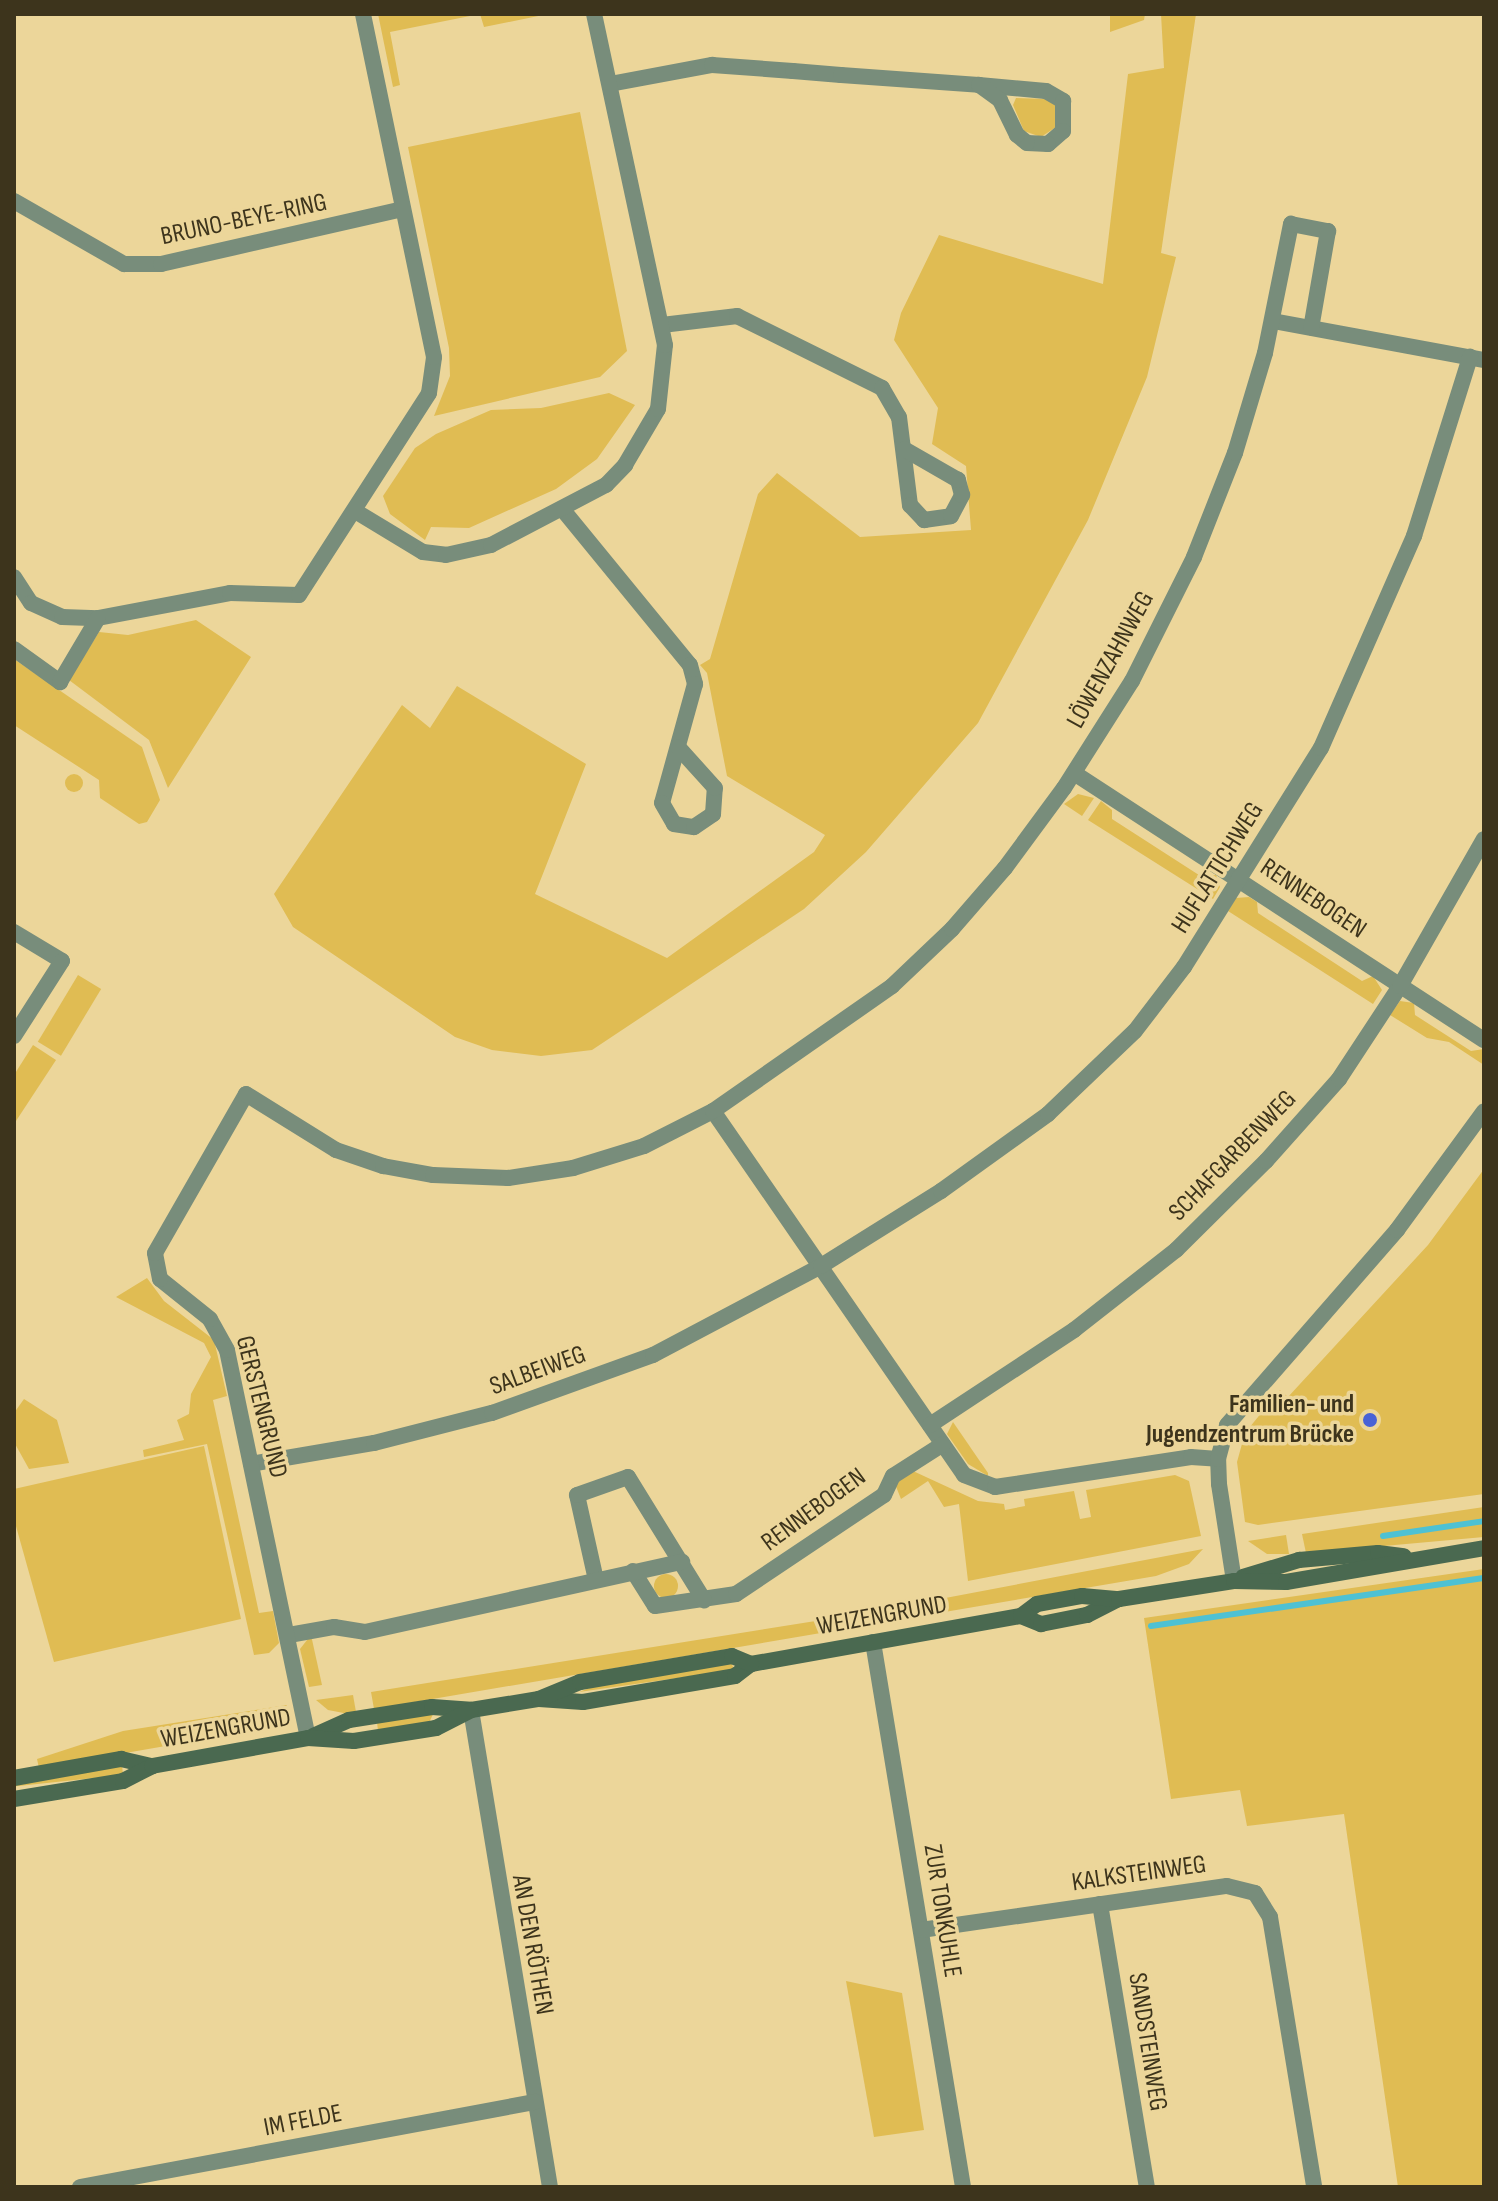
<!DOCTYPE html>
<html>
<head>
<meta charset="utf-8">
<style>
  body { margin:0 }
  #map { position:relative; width:1498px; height:2201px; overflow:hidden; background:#ecd69a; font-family:"Sofia Sans Condensed",sans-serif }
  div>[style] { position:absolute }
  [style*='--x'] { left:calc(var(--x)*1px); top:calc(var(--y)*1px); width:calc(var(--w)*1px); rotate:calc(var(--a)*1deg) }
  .green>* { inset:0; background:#e0bc53; transform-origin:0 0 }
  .round { border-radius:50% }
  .stream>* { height:6px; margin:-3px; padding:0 3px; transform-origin:3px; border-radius:3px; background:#4ec1d3 }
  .minor>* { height:16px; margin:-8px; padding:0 8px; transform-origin:8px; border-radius:8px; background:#788d7b }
  .secondary>* { height:16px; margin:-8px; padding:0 8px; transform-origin:8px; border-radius:8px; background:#4a6950 }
  .dots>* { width:22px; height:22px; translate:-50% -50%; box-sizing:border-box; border:4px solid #ecd69a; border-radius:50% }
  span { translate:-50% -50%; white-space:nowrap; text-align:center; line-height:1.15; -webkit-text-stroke:7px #ecd69a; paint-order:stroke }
  .street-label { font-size:26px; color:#3d341c }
  .poi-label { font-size:26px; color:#3d341c; font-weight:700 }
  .right { translate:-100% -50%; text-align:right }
  .frame { position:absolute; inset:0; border:16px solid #3d341c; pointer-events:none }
</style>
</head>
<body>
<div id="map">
  <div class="green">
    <div style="clip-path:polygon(378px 14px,548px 14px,484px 27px,480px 14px,390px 32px,400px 85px,393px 87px)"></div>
    <div style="clip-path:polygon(1110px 14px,1145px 14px,1144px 20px,1110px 32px)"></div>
    <div style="clip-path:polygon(1161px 14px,1196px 14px,1161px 253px,1176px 257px,1147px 377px,1088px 520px,978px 723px,866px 852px,804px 909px,592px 1050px,541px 1056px,492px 1050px,455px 1037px,293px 927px,274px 894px,402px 705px,430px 728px,457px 686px,586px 764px,535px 894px,667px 958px,814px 852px,825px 835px,727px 776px,707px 673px,700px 665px,710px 659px,758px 494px,777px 473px,860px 537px,971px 530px,966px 466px,932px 444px,938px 408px,894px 340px,901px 313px,939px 235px,1103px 284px,1128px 74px,1164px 68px)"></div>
    <div style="clip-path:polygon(1016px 98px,1047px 99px,1057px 106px,1059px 125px,1041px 137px,1024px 131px,1013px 105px)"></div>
    <div style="clip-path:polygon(580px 112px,627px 351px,600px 377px,434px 416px,450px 376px,449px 348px,408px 147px)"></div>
    <div style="clip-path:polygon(609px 393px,635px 405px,597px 459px,556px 489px,469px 528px,431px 527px,425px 540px,390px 514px,383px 496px,415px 448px,436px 434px,491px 410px,541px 408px)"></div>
    <div style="clip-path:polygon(196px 620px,251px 657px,168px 788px,149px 740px,69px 680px,99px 632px,128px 635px)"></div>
    <div style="clip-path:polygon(14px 659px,142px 747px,160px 800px,147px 822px,139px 824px,100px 798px,99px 780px,14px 725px)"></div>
    <div class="round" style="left:65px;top:774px;width:18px;height:18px"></div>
    <div style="clip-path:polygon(1078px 794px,1094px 798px,1082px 816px,1064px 804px)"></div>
    <div style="clip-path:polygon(1101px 801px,1112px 810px,1112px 819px,1202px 877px,1216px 875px,1220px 887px,1213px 899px,1088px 820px)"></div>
    <div style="clip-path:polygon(1249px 897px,1257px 902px,1258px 913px,1362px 981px,1373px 976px,1382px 990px,1373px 1004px,1228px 911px,1236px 898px)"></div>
    <div style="left:78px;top:975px;width:27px;height:78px;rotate:31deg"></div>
    <div style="clip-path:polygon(1400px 1001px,1414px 1003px,1415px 1015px,1471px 1051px,1484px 1049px,1484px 1065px,1449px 1042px,1427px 1038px,1390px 1015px)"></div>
    <div style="clip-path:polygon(33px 1045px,56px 1060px,14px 1124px,14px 1075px)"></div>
    <div style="clip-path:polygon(1484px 1169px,1484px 1494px,1258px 1525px,1245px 1522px,1237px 1462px,1245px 1433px,1280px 1390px,1288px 1397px,1428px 1245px)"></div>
    <div style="clip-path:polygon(147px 1278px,164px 1301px,214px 1340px,227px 1396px,213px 1400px,259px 1613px,273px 1611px,279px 1643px,269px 1653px,254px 1655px,207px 1444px,144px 1457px,143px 1450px,184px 1440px,177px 1420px,189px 1414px,191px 1394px,211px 1357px,204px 1343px,116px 1297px)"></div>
    <div style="clip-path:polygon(24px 1399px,57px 1420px,69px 1463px,29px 1469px,14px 1442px,14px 1413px)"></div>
    <div style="clip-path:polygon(953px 1422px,988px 1473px,988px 1476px,968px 1464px,947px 1434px)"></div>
    <div style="clip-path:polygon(204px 1446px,241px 1619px,54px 1662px,14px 1519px,14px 1489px)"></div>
    <div style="clip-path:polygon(913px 1471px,978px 1501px,1004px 1504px,1005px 1510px,1025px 1506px,1024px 1499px,1074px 1491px,1080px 1519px,1091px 1517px,1086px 1490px,1175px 1475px,1189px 1481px,1201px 1536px,968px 1581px,959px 1504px,944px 1507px,928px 1481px,901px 1499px,895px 1484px)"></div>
    <div style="clip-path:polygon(1484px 1507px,1484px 1537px,1306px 1553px,1302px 1534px)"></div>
    <div style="clip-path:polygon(1286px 1535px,1289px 1554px,1267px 1554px,1248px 1541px)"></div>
    <div style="clip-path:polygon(1203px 1549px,1189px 1564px,1156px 1576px,374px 1709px,371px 1692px,866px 1613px)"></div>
    <div style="clip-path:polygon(1484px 1569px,1484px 2187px,1398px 2187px,1344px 1814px,1247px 1826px,1240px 1790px,1171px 1799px,1144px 1618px)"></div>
    <div class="round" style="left:654px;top:1574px;width:24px;height:24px"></div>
    <div style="clip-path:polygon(311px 1635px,322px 1685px,309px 1687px,300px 1649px)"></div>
    <div style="clip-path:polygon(731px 1661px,734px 1670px,579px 1692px,606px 1682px)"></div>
    <div style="clip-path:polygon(353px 1695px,356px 1712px,349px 1714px,328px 1710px,316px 1700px)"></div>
    <div style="clip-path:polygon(287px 1705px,270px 1724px,252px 1731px,39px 1768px,37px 1759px,123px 1731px)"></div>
    <div style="clip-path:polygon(433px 1714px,429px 1723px,378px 1731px,377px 1722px)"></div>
    <div style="left:122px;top:1765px;width:10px;height:110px;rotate:84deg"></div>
    <div style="clip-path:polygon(846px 1981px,902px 1993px,924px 2130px,874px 2137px)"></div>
  </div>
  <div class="stream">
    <div style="--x:1383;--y:1536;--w:102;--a:-8.4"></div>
    <div style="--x:1151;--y:1626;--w:336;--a:-8.2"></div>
  </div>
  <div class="minor">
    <div style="--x:610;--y:84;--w:104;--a:-10.6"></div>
    <div style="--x:712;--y:65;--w:81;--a:4.2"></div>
    <div style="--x:793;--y:71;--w:48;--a:4.8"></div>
    <div style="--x:841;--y:75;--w:138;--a:4.1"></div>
    <div style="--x:979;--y:85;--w:67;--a:5.1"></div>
    <div style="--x:1046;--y:91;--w:20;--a:30"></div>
    <div style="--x:1063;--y:101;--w:30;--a:90"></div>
    <div style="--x:1063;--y:131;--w:20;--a:139"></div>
    <div style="--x:1048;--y:144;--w:21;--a:-177"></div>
    <div style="--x:1027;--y:143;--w:13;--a:-141"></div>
    <div style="--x:1017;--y:135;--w:39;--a:-116"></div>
    <div style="--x:1000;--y:100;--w:26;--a:-144"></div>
    <div style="--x:14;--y:201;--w:127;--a:29.8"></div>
    <div style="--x:124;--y:264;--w:37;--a:0"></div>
    <div style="--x:161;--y:264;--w:248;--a:-12.8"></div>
    <div style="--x:1273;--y:321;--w:215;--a:10.5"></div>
    <div style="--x:662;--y:325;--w:76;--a:-6.8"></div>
    <div style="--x:737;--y:316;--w:162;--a:26.4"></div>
    <div style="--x:882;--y:388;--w:34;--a:60"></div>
    <div style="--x:899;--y:417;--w:89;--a:82.9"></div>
    <div style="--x:910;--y:505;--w:21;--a:47"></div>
    <div style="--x:924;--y:520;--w:27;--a:-8"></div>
    <div style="--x:951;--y:516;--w:24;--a:-62"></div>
    <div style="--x:962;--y:495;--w:16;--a:-105"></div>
    <div style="--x:958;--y:480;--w:62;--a:-150.1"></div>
    <div style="--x:563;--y:510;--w:200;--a:50.7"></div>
    <div style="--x:690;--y:665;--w:20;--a:75"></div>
    <div style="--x:695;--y:684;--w:123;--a:105.5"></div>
    <div style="--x:662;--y:803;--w:24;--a:60"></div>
    <div style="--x:674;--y:824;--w:20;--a:9"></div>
    <div style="--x:694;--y:827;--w:23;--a:-34"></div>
    <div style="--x:713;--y:814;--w:26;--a:-86"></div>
    <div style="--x:715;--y:788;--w:55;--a:-132.1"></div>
    <div style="--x:355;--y:511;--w:79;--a:31.1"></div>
    <div style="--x:423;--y:552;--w:23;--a:7"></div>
    <div style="--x:446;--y:555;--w:46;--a:-12.5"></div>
    <div style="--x:491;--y:545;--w:130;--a:-27.6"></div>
    <div style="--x:606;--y:485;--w:28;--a:-46"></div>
    <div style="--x:625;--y:465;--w:65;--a:-59.5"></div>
    <div style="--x:658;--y:409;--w:64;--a:-83.8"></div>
    <div style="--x:665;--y:345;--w:339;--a:-102.1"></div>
    <div style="--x:14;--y:577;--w:31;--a:57"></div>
    <div style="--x:31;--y:603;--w:34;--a:24"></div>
    <div style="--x:62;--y:617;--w:36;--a:2"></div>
    <div style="--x:98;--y:618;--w:134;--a:-10.7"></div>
    <div style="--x:230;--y:593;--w:69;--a:1.7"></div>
    <div style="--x:299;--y:595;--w:240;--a:-57.2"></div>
    <div style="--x:429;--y:393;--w:36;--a:-82"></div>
    <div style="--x:434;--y:357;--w:350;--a:-101.7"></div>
    <div style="--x:14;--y:649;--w:57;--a:35.7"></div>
    <div style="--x:60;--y:682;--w:74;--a:-59.3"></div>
    <div style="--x:1074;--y:773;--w:489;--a:33.1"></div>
    <div style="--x:14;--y:932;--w:56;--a:31.1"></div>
    <div style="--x:62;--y:961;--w:89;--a:122.6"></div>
    <div style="--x:713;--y:1111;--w:442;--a:55.4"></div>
    <div style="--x:964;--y:1475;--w:33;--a:21"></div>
    <div style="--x:995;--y:1487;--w:198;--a:-8.7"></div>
    <div style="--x:1191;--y:1457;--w:27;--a:4"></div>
    <div style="--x:930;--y:1425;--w:173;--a:-33.4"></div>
    <div style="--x:1074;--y:1330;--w:130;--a:-38.1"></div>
    <div style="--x:1176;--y:1250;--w:127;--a:-44.7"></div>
    <div style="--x:1266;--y:1161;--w:110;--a:-48.3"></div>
    <div style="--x:1339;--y:1079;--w:111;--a:-56.7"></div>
    <div style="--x:1400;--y:986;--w:169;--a:-60.3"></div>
    <div style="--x:251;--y:1464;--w:125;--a:-9.7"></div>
    <div style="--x:374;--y:1443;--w:122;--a:-14.3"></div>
    <div style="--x:492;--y:1413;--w:171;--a:-19.8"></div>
    <div style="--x:653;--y:1355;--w:190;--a:-27.9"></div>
    <div style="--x:821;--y:1266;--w:142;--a:-32"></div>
    <div style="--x:941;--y:1191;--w:132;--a:-35.7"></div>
    <div style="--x:1048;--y:1114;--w:120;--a:-43.7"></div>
    <div style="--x:1135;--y:1031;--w:81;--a:-52.6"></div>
    <div style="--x:1184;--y:967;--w:258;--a:-58"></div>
    <div style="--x:1321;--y:748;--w:232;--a:-66.3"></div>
    <div style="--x:1414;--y:536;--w:188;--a:-72.6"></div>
    <div style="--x:633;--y:1571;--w:41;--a:57.8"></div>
    <div style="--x:655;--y:1606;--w:82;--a:-8.4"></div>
    <div style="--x:736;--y:1594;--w:178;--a:-33.8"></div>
    <div style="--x:884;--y:1495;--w:21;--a:-65"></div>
    <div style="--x:893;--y:1476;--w:59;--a:-32.6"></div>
    <div style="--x:596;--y:1580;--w:87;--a:-102.6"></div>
    <div style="--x:577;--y:1495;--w:54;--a:-19.4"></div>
    <div style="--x:628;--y:1477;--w:145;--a:58.3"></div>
    <div style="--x:1234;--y:1581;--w:98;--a:-98.8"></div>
    <div style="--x:1219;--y:1484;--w:25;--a:-92"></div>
    <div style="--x:1218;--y:1459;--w:35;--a:-75"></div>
    <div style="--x:1227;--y:1425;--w:259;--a:-48.9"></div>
    <div style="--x:1397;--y:1230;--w:147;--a:-53.8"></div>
    <div style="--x:289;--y:1635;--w:46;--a:-10.1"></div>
    <div style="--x:334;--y:1627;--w:31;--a:9"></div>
    <div style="--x:365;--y:1632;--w:325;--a:-12.5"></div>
    <div style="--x:873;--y:1642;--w:552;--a:80.62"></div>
    <div style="--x:471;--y:1710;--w:483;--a:80.6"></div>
    <div style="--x:308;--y:1738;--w:396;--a:-101.8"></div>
    <div style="--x:227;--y:1350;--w:35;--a:-119"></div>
    <div style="--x:210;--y:1319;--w:64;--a:-141.3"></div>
    <div style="--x:160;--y:1279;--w:26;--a:-101"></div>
    <div style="--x:155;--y:1253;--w:183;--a:-60.2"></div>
    <div style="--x:246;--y:1094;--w:106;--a:31.9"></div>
    <div style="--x:336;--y:1150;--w:50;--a:18.8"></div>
    <div style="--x:383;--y:1166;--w:51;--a:10.2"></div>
    <div style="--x:433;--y:1175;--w:75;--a:2.3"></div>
    <div style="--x:508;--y:1178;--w:66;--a:-8.7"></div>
    <div style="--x:573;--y:1168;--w:74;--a:-17.2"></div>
    <div style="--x:644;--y:1146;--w:77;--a:-26.9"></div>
    <div style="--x:713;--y:1111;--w:218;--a:-34.9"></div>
    <div style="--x:892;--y:986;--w:83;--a:-43.5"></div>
    <div style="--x:952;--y:929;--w:81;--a:-49"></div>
    <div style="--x:1005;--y:868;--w:99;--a:-53.6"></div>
    <div style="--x:1064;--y:788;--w:127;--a:-57.6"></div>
    <div style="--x:1132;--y:681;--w:139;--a:-63.4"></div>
    <div style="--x:1194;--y:557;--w:112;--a:-68.5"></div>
    <div style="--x:1235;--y:453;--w:104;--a:-73.3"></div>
    <div style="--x:1265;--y:353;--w:132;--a:-78.6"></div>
    <div style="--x:1291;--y:224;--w:38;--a:11"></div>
    <div style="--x:1328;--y:231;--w:98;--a:99.9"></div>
    <div style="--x:1100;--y:1904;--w:287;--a:80.6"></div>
    <div style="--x:921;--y:1930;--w:309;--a:-8.2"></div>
    <div style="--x:1227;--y:1886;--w:29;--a:14"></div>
    <div style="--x:1255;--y:1893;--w:28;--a:58"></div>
    <div style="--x:1270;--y:1917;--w:274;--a:80.7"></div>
    <div style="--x:80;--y:2187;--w:463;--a:-10.6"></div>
  </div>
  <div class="secondary">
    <div style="--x:1243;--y:1577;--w:59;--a:-16.9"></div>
    <div style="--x:1299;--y:1560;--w:79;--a:-5.1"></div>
    <div style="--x:1378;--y:1553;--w:26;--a:7"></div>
    <div style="--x:1021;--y:1616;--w:22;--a:22"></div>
    <div style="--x:1041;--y:1624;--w:47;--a:-11.1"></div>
    <div style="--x:1087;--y:1615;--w:34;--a:-27"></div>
    <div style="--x:539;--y:1699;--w:44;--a:3.9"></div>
    <div style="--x:583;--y:1702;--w:154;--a:-9.7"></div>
    <div style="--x:735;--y:1676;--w:20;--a:-37"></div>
    <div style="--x:751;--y:1664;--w:274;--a:-10.1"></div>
    <div style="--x:1021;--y:1616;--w:20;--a:-37"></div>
    <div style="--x:1037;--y:1604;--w:46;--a:-10.1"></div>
    <div style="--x:1082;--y:1596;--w:37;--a:5"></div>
    <div style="--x:1119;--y:1599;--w:116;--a:-8.9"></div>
    <div style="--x:1234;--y:1581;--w:52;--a:1.1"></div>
    <div style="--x:1286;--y:1582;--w:201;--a:-9.7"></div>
    <div style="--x:313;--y:1736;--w:39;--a:-24"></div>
    <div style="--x:349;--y:1720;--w:84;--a:-8.9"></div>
    <div style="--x:432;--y:1707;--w:39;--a:4"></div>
    <div style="--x:471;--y:1710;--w:69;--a:-9.2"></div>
    <div style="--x:539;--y:1699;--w:44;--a:-22.5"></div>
    <div style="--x:580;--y:1682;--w:154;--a:-9.7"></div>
    <div style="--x:732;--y:1656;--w:21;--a:23"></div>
    <div style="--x:14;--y:1778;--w:109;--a:-10.1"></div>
    <div style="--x:121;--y:1759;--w:32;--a:13"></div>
    <div style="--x:14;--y:1799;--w:110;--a:-9.4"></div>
    <div style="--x:123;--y:1781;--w:33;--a:-27"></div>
    <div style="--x:152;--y:1766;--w:158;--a:-10.2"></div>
    <div style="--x:308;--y:1738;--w:46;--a:3.7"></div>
    <div style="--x:354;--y:1741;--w:83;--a:-9"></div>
    <div style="--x:436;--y:1728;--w:39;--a:-27"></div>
  </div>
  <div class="dots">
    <div style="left:1370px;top:1420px;background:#4862d6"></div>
  </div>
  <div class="street-label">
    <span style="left:244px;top:220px;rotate:-12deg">BRUNO-BEYE-RING</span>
    <span style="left:1111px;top:660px;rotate:-61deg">LÖWENZAHNWEG</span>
    <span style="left:1218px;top:868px;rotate:-58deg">HUFLATTICHWEG</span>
    <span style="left:1313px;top:899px;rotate:34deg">RENNEBOGEN</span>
    <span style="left:1233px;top:1156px;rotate:-46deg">SCHAFGARBENWEG</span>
    <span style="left:538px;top:1371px;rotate:-20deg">SALBEIWEG</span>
    <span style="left:261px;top:1407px;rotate:76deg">GERSTENGRUND</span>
    <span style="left:814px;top:1510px;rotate:-36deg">RENNEBOGEN</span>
    <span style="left:882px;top:1616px;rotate:-10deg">WEIZENGRUND</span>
    <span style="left:226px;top:1729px;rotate:-10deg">WEIZENGRUND</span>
    <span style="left:1139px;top:1874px;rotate:-8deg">KALKSTEINWEG</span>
    <span style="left:942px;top:1911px;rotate:81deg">ZUR TONKUHLE</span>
    <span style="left:532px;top:1945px;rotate:80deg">AN DEN RÖTHEN</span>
    <span style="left:1147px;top:2042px;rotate:81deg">SANDSTEINWEG</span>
    <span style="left:303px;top:2121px;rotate:-11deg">IM FELDE</span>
  </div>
  <div class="poi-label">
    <span class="right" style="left:1354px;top:1420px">Familien- und<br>Jugendzentrum Brücke</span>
  </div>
  <div class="frame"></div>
</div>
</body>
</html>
